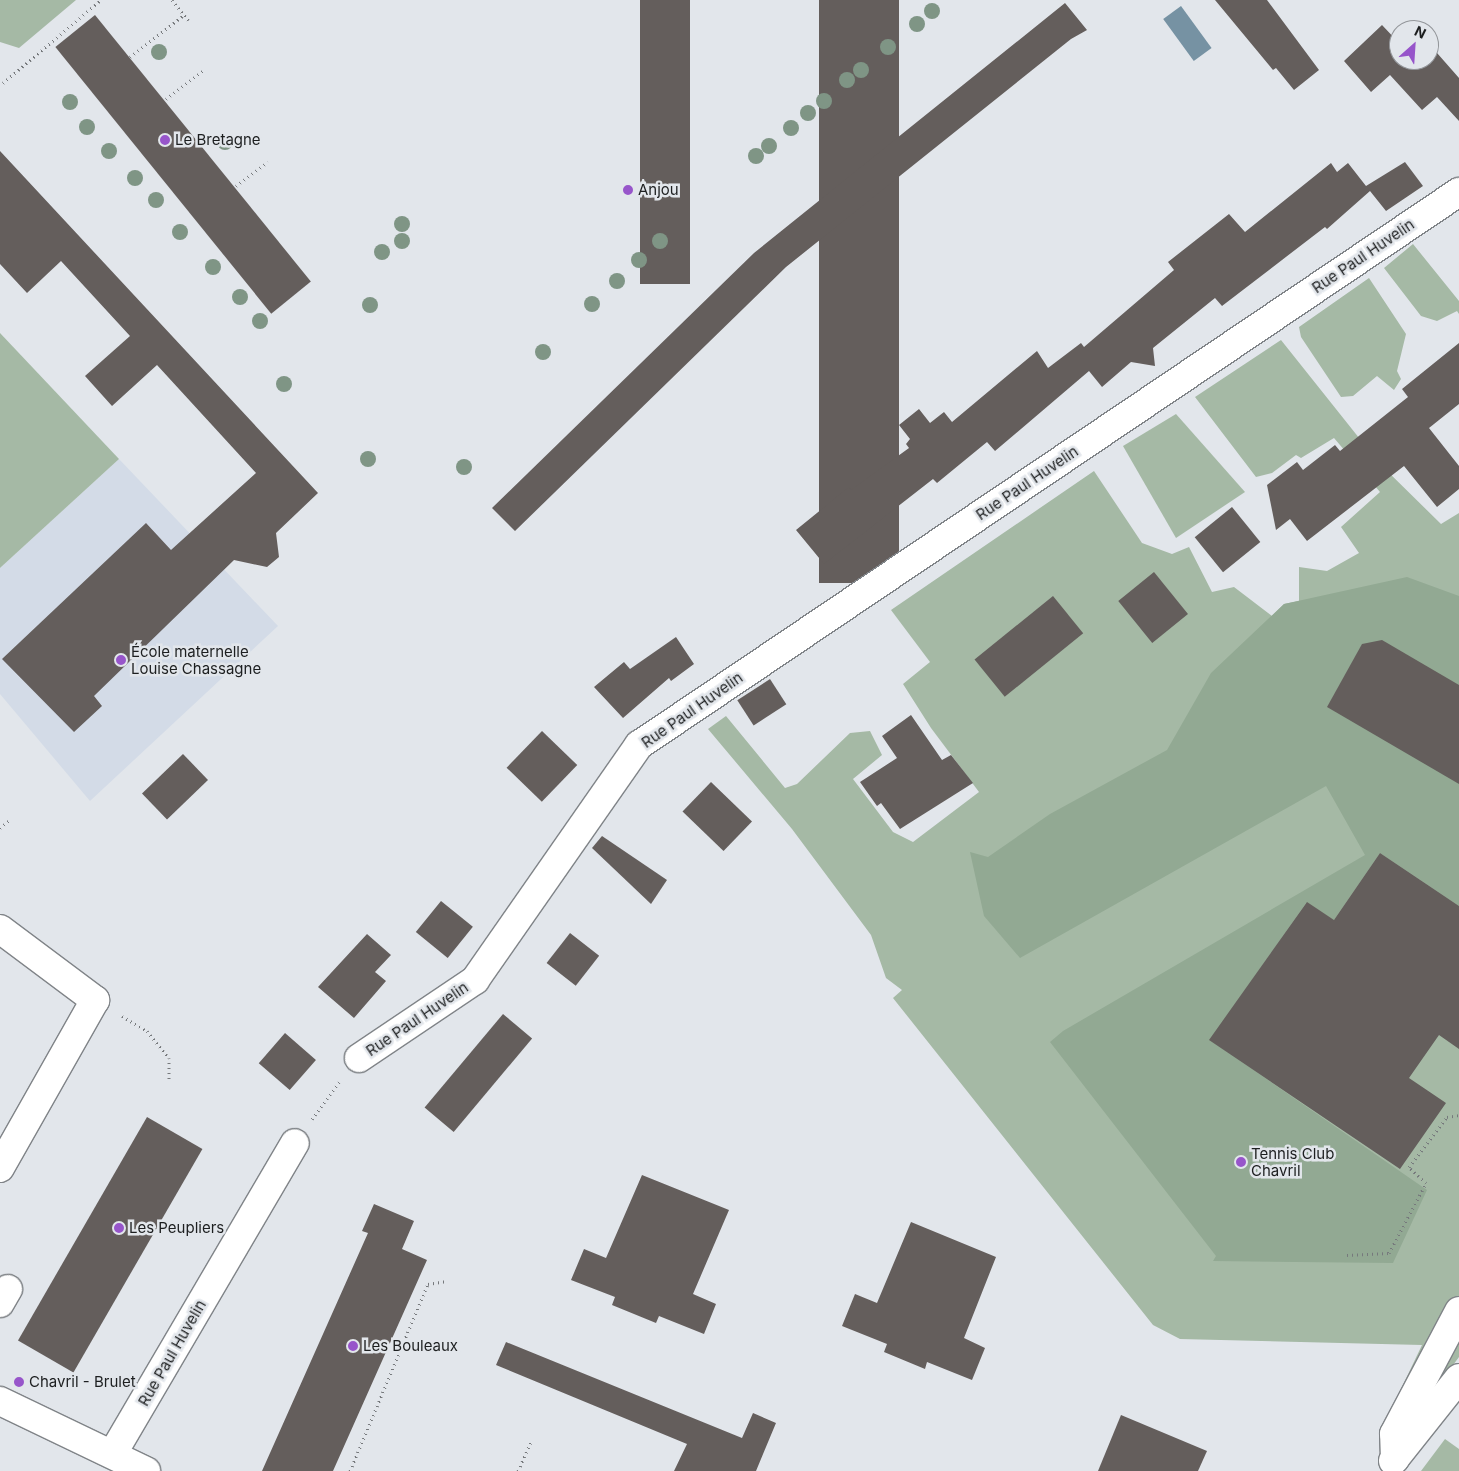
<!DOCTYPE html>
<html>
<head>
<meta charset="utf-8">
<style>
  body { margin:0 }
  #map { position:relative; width:1459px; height:1471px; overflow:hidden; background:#e2e6eb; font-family:Inter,sans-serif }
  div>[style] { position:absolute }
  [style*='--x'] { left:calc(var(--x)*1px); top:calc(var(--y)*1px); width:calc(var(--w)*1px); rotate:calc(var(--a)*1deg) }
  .built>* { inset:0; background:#d3dbe7 }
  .green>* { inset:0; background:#a5b9a5 }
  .forest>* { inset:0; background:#92a993 }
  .water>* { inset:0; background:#7692a3; transform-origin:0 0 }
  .building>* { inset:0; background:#645e5c; transform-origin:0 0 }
  .path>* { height:3px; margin-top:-1.5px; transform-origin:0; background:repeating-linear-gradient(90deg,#76797c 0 1px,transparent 0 5px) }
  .roads { filter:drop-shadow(1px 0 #808488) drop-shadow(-1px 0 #808488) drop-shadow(0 1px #808488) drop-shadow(0 -1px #808488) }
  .minor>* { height:28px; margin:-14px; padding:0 14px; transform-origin:14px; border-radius:14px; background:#fff }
  .trees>* { width:16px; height:16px; margin:-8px; border-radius:50%; background:#7f9585 }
  .dots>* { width:14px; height:14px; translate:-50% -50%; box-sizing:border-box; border:2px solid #e2e6eb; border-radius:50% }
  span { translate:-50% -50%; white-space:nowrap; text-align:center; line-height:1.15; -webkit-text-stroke:5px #e2e6eb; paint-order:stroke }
  .poi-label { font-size:15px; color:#1d1f20 }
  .left { translate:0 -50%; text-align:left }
  .street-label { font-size:15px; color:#1d1f20 }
  .north { position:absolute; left:1389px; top:20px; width:50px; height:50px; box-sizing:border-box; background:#e2e6eb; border:1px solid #93969a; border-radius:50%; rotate:26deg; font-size:14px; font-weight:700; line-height:20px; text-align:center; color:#1d1f20 }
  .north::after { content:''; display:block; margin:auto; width:18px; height:22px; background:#9755ca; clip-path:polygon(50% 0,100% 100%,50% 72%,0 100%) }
</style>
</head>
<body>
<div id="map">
  <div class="built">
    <div style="clip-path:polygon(119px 459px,278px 626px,90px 801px,0 694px,0 568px)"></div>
  </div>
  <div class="green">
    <div style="clip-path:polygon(0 0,76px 0,19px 48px,0 42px)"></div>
    <div style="clip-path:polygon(1413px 244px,1459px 301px,1459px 314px,1457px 311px,1437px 321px,1421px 316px,1384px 268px)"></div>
    <div style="clip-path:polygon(1369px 278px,1406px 334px,1397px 371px,1401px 379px,1394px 390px,1377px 376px,1353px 396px,1341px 397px,1301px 337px,1299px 327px)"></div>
    <div style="clip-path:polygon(0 333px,119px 459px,0 568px)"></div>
    <div style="clip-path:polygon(1281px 340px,1379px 463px,1441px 524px,1459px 513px,1459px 1357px,1412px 1420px,1390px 1412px,1422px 1345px,1180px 1339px,1153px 1325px,893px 998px,902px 990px,886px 978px,871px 935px,792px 829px,708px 729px,726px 716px,785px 788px,797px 784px,850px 733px,870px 731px,882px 755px,853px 779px,893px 832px,913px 842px,979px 792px,931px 728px,903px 684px,930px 662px,891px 610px,1094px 471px,1142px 543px,1172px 554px,1189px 547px,1212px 592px,1234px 587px,1272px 616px,1284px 604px,1299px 601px,1299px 567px,1327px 571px,1359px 553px,1341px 527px,1380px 492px,1334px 438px,1301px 458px,1296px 455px,1272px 473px,1256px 477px,1195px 397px)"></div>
    <div style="clip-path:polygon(1176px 414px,1245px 492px,1176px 538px,1123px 446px)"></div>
    <div style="clip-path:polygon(1445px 1439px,1459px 1449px,1459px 1471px,1421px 1471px)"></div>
  </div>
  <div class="forest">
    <div style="clip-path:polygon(1407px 577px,1459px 596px,1459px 906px,1380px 853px,1334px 920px,1306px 903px,1210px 1040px,1427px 1190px,1393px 1263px,1213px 1261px,1216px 1256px,1050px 1042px,1063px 1031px,1365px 855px,1326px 786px,1020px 958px,984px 916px,970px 852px,988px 857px,1050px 814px,1167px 750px,1211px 673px,1284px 604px)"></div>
  </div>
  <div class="water">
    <div style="left:1181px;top:6px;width:52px;height:22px;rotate:54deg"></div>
  </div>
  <div class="building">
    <div style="left:640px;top:0;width:50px;height:284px"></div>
    <div style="left:819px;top:0;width:80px;height:583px"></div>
    <div style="clip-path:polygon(1215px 0,1267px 0,1319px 70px,1294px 90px,1276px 68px,1273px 70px)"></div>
    <div style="clip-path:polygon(1065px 3px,1087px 30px,1071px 39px,786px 267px,515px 531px,492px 508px,754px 253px)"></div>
    <div style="left:95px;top:15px;width:343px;height:51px;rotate:51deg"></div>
    <div style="clip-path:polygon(1382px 25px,1399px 43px,1399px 60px,1429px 60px,1430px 45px,1459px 78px,1459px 121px,1437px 97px,1422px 110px,1390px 75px,1371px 92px,1344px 61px)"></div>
    <div style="clip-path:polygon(0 151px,318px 493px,276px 533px,279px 557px,267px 567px,234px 560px,94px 696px,102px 706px,74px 732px,2px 659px,146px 523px,171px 550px,256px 473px,157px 365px,112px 406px,85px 376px,130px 336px,61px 261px,27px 293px,0 264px)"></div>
    <div style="clip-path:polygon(1405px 162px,1423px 186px,1386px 211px,1370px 191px,1327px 229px,1325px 227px,1222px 306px,1215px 298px,1153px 348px,1155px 366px,1131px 362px,1102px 387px,1089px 371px,995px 451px,987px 442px,937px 483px,933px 479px,824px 564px,796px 530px,849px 487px,851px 490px,909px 448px,906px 444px,910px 439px,899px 425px,919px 409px,930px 423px,944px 412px,952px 422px,1037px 351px,1048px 368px,1081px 343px,1084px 347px,1174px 270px,1168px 262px,1229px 214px,1245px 232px,1331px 163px,1337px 172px,1348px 163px,1366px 186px)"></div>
    <div style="clip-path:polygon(1459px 343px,1459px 404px,1429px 428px,1459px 466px,1459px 489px,1437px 507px,1404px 466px,1307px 541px,1290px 519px,1276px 530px,1267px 485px,1297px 462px,1303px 470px,1335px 445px,1340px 451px,1408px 397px,1402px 389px)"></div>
    <div style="left:1232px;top:507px;width:45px;height:48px;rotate:51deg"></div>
    <div style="left:1154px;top:572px;width:54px;height:46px;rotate:51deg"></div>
    <div style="left:1053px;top:596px;width:48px;height:101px;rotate:51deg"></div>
    <div style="clip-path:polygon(676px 637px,694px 664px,671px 681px,669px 678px,623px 718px,594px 687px,624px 662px,630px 669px)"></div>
    <div style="clip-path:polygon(1382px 640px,1459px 685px,1459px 784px,1327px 707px,1362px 644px)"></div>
    <div style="left:770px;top:679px;width:30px;height:39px;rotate:57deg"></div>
    <div style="clip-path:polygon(911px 715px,942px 760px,951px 755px,973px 783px,900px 829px,881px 803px,877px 806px,860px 782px,897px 758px,882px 736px)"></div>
    <div style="left:542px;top:731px;width:49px;height:51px;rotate:44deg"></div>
    <div style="left:183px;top:754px;width:36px;height:57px;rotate:46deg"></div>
    <div style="left:711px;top:782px;width:57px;height:41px;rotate:44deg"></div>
    <div style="clip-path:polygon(602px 836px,667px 880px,651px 904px,592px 848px)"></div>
    <div style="clip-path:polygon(1380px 853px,1459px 906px,1459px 1049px,1439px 1035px,1409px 1078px,1446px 1103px,1400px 1169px,1209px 1040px,1307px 902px,1334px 920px)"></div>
    <div style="left:441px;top:901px;width:41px;height:40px;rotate:39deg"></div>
    <div style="left:570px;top:933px;width:37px;height:38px;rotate:38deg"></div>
    <div style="clip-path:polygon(367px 934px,391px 955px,375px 972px,386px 981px,354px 1018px,318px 987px)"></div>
    <div style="left:503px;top:1014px;width:38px;height:122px;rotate:40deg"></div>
    <div style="left:285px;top:1033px;width:41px;height:40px;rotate:41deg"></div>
    <div style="left:147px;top:1117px;width:64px;height:258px;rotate:30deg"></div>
    <div style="clip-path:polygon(642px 1175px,729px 1210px,693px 1294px,716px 1304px,704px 1334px,659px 1316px,656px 1323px,612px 1305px,615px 1297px,571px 1280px,584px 1249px,606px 1258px)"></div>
    <div style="clip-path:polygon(374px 1204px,414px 1221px,402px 1249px,427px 1260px,333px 1471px,262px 1471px,368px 1233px,362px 1231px)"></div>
    <div style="clip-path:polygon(911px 1222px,996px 1257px,964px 1338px,985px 1348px,972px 1380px,927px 1362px,925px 1369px,884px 1352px,887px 1344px,842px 1326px,855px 1294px,877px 1303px)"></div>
    <div style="clip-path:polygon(506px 1342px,742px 1438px,753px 1413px,776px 1423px,756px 1471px,674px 1471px,687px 1444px,496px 1365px)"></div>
    <div style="clip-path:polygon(1121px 1415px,1207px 1451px,1198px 1471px,1098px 1471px)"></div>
  </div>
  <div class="path">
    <div style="--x:172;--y:0;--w:26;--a:51"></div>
    <div style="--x:130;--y:57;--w:68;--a:-37.9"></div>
    <div style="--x:3;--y:83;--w:128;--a:-40.3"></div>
    <div style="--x:166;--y:99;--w:48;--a:-37.3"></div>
    <div style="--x:236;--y:186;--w:40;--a:-37"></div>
    <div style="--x:0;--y:828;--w:14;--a:-39"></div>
    <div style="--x:122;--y:1016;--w:29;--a:31"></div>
    <div style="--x:147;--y:1031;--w:35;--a:51"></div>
    <div style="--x:169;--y:1058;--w:24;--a:90"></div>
    <div style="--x:312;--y:1119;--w:46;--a:-53.9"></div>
    <div style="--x:1347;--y:1255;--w:42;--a:-2.7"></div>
    <div style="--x:1389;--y:1253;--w:79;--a:-62.1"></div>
    <div style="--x:1426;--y:1183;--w:23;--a:-137"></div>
    <div style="--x:1409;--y:1167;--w:63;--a:-52.8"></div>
    <div style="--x:1447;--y:1117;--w:12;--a:-9"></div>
    <div style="--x:350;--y:1471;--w:203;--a:-67.4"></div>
    <div style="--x:428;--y:1284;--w:19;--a:-9"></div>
    <div style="--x:518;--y:1471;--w:34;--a:-66"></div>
  </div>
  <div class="roads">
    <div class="minor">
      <div style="--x:0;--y:929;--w:119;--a:36.8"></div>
      <div style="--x:95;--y:1000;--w:193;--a:119.5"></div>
      <div style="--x:359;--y:1058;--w:140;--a:-33.9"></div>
      <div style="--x:475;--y:980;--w:287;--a:-55.1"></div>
      <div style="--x:639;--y:745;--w:989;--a:-34"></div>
      <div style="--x:0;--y:1303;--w:16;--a:-60"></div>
      <div style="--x:0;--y:1401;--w:162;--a:25.6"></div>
      <div style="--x:113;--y:1453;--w:359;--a:-59.6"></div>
      <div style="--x:1395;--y:1459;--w:25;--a:-92"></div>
      <div style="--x:1394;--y:1434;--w:139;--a:-62.1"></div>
      <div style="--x:1393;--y:1461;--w:106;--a:-51.5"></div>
    </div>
  </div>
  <div class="trees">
    <div style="left:932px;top:11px"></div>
    <div style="left:917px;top:24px"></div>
    <div style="left:888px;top:47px"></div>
    <div style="left:159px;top:52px"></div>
    <div style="left:861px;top:70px"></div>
    <div style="left:847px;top:80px"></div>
    <div style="left:824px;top:101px"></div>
    <div style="left:70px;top:102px"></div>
    <div style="left:808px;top:113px"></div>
    <div style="left:87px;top:127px"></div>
    <div style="left:791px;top:128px"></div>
    <div style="left:225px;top:142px"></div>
    <div style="left:769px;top:146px"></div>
    <div style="left:109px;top:151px"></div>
    <div style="left:756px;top:156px"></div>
    <div style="left:135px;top:178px"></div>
    <div style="left:156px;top:200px"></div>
    <div style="left:402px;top:224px"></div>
    <div style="left:180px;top:232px"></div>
    <div style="left:402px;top:241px"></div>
    <div style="left:660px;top:241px"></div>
    <div style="left:382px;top:252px"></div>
    <div style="left:639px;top:260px"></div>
    <div style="left:213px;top:267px"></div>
    <div style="left:617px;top:281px"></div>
    <div style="left:240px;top:297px"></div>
    <div style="left:592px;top:304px"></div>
    <div style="left:370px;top:305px"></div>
    <div style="left:260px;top:321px"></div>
    <div style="left:543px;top:352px"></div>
    <div style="left:284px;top:384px"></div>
    <div style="left:368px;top:459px"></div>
    <div style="left:464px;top:467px"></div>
  </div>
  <div class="dots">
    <div style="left:165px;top:140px;background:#9755ca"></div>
    <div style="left:628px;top:190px;background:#9755ca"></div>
    <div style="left:121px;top:660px;background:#9755ca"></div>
    <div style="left:1241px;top:1162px;background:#9755ca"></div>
    <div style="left:119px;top:1228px;background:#9755ca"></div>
    <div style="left:353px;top:1346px;background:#9755ca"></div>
    <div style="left:19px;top:1382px;background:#9755ca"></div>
  </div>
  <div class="poi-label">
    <span class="left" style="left:175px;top:140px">Le Bretagne</span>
    <span class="left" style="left:638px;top:190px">Anjou</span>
    <span class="left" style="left:131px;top:660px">École maternelle<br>Louise Chassagne</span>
    <span class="left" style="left:1251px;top:1162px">Tennis Club<br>Chavril</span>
    <span class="left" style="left:129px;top:1228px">Les Peupliers</span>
    <span class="left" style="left:363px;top:1346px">Les Bouleaux</span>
    <span class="left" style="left:29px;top:1382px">Chavril - Brulet</span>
  </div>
  <div class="street-label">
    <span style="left:1363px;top:256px;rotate:-34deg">Rue Paul Huvelin</span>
    <span style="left:1027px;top:483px;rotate:-34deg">Rue Paul Huvelin</span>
    <span style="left:692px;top:710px;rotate:-35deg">Rue Paul Huvelin</span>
    <span style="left:417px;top:1019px;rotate:-34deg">Rue Paul Huvelin</span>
    <span style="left:172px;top:1353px;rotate:-60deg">Rue Paul Huvelin</span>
  </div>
  <div class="north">N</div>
</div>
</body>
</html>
